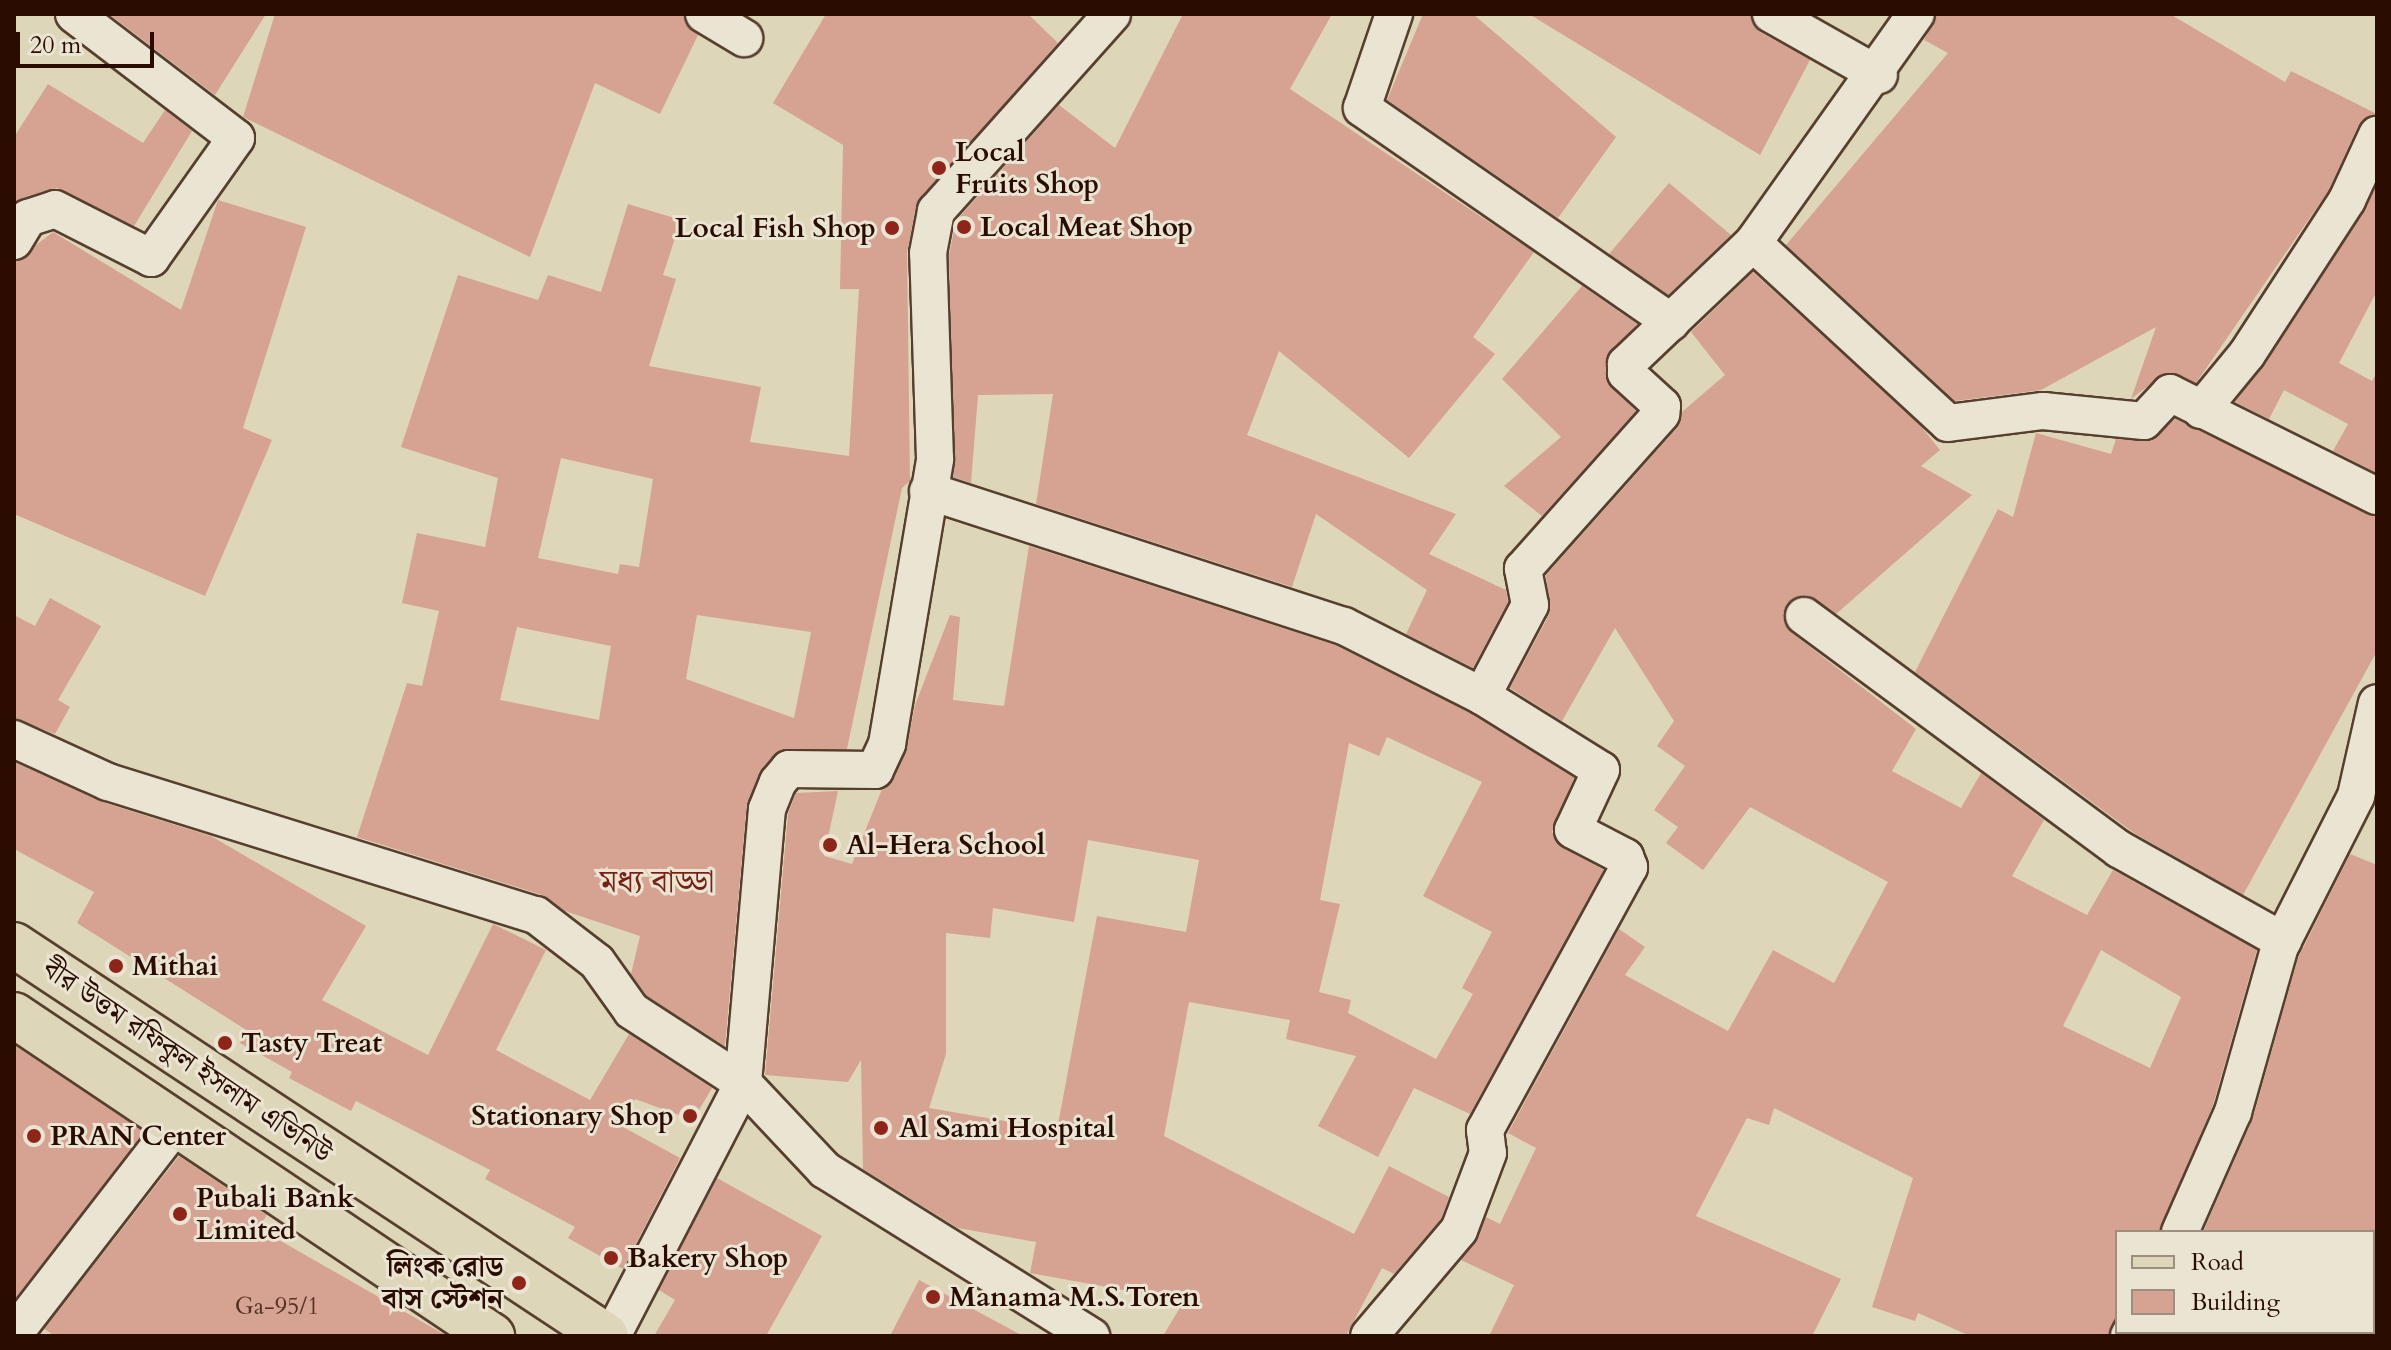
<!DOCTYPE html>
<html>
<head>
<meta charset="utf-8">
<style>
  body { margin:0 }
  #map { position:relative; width:2391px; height:1350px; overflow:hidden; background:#ded6b9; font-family:Cardo,"Noto Serif Bengali",serif }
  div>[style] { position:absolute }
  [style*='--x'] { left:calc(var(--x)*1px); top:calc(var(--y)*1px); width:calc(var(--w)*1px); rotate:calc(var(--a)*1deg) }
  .building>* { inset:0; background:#d6a292 }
  .roads { filter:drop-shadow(2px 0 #573f2e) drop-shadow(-2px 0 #573f2e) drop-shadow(0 2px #573f2e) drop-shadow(0 -2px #573f2e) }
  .street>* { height:36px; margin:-18px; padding:0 18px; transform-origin:18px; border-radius:18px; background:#eae4d2 }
  .primary>* { height:44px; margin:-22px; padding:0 22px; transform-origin:22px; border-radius:22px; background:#ded6b9 }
  .dots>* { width:22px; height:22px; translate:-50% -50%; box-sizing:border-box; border:4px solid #eae4d2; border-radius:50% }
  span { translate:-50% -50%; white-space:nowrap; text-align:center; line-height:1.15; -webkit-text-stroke:6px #eae4d2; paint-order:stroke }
  .number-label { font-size:24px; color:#553224 }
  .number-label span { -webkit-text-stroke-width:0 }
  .poi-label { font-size:28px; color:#2a0d00; font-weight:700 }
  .left { translate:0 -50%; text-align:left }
  .right { translate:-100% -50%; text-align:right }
  .street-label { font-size:28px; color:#2a0d00 }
  .quarter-label { font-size:32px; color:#7a1f14 }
  .frame { position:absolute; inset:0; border:16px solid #2a0d00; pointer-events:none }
  .legend { position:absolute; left:2115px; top:1230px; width:260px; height:104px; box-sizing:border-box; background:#eae4d2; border:2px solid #9d8e7e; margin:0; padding:10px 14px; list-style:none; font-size:24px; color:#2a0d00 }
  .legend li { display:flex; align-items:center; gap:16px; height:40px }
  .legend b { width:40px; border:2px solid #9d8e7e }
  .scale { position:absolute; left:16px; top:32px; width:138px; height:36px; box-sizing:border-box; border:4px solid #2a0d00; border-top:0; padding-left:10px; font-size:24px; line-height:28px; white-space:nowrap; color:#2a0d00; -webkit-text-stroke:6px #eae4d2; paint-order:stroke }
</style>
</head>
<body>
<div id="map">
  <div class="building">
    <div style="clip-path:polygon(109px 14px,266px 14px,215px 95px)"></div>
    <div style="clip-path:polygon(275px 14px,683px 14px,698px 35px,660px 114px,595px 83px,530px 257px,243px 117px)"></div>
    <div style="clip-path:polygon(evenodd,826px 14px,1028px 14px,1058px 43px,916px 206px,907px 253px,910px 481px,902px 488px,847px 749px,780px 750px,747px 802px,725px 1046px,647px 996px,631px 974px,640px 936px,565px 911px,542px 895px,357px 837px,407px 683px,422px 686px,439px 611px,402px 603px,417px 533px,485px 547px,498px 478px,401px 447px,458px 275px,538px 300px,548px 275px,601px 292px,628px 204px,681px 220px,663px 275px,676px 279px,649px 366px,761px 387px,750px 442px,849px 456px,859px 289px,840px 289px,843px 145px,773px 103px,826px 14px,561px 458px,653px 479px,639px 567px,620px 564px,618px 574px,538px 558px,561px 458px,826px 14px,697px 615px,811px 632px,794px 718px,686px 679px,697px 615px,826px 14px,517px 627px,611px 646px,599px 720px,500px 700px,517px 627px)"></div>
    <div style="clip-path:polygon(1183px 14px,1332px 14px,1290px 89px,1534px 252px,1473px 337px,1495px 354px,1409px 458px,1279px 351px,1247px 435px,1456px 514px,1429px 554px,1506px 590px,1508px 602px,1473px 668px,1406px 634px,1427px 590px,1316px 514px,1292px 587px,1036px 504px,1053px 394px,978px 395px,971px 483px,953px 477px,949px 255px,956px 221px,1059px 105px,1115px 148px)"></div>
    <div style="clip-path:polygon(1423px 14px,1473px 14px,1616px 137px,1558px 218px,1387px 100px)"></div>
    <div style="clip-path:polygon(1529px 14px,1750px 14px,1760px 32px,1810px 60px,1760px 155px)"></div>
    <div style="clip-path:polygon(1937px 14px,2170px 14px,2285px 82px,2291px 71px,2377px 114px,2358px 126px,2329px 190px,2196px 383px,2165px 373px,2131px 399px,2156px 327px,2041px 390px,1955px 401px,1786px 245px,1948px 53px,1924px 40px)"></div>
    <div style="clip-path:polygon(48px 84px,143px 143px,165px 110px,192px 131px,134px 226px,57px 188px,14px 204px,14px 137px)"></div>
    <div style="clip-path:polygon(1669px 183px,1731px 235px,1668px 295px,1609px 254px)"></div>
    <div style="clip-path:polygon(2377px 185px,2377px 291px,2339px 363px,2372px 381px,2377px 372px,2377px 473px,2333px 451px,2348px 424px,2284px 390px,2269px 419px,2235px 402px)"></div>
    <div style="clip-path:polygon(218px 200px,306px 227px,243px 428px,272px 440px,205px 596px,14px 514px,14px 262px,53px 232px,181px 310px)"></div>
    <div style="clip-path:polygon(evenodd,1753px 272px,1920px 425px,1940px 450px,1921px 466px,1972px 495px,1836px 614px,1806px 595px,1783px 613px,1792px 633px,1916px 729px,1892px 771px,1961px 808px,1981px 773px,2044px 820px,2012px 876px,2087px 915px,2113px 870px,2257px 950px,2213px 1105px,2159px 1232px,2117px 1232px,2117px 1317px,2108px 1336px,1970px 1336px,1918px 1313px,1915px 1321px,1872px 1307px,1913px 1178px,1774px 1108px,1769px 1125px,1747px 1118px,1696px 1216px,1841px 1279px,1812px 1336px,1489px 1336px,1514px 1285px,1461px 1260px,1486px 1217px,1500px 1224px,1536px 1148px,1508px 1133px,1619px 929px,1645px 947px,1625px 975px,1728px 1031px,1773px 950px,1834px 983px,1888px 882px,1750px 807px,1703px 870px,1666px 843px,1678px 827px,1654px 810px,1685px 766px,1657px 746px,1674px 721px,1615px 628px,1562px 721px,1510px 688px,1549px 615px,1546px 575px,1677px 428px,1683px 411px,1725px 375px,1691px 332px,1753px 272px,2101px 950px,2181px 997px,2150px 1068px,2063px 1026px,2101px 950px)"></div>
    <div style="clip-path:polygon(1582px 286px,1637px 324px,1605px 364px,1607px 382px,1636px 411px,1542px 516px,1504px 486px,1561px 437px,1502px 379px)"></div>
    <div style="clip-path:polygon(2175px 419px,2377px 517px,2377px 651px,2243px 895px,2134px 833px,1915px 672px,1998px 509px,2013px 517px,2036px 433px,2111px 454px,2116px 439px,2151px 441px)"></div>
    <div style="clip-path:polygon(evenodd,1029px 546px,1335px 645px,1472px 714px,1574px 778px,1552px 832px,1563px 848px,1604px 870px,1470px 1114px,1414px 1088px,1378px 1157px,1318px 1126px,1356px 1056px,1286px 1039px,1290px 1020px,1189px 1002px,1164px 1136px,1354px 1234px,1389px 1166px,1449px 1197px,1441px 1219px,1394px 1274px,1382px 1268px,1346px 1336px,1163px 1336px,1184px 1301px,1030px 1273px,1036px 1242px,958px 1228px,863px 1169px,861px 1060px,848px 1082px,765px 1075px,788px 814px,796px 793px,838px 791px,824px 856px,852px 864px,882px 789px,906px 753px,915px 705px,950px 615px,960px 617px,953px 700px,1004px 706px,1029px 546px,1387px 737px,1482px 782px,1423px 896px,1492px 932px,1462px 988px,1473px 994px,1436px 1059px,1348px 1013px,1351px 1000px,1319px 992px,1340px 904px,1320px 900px,1349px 743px,1379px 756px,1387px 737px,1029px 546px,1088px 840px,1199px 860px,1186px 932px,1097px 916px,1057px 1130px,929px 1108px,946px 1054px,946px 933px,990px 938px,993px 908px,1074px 922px,1088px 840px)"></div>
    <div style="clip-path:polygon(50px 598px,101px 626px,58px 700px,70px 707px,55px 734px,14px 718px,14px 615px,35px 626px)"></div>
    <div style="clip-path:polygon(14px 762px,102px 802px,211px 836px,366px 926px,322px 1000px,428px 1055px,493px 924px,546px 950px,496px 1050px,590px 1100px,629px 1034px,712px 1088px,693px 1120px,635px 1099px,623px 1127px,680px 1158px,623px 1269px,568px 1238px,575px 1227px,485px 1179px,490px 1170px,356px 1101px,351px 1111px,289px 1078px,292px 1072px,240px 1043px,248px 1031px,77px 923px,94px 892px,14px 849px)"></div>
    <div style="clip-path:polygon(2350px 854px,2377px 865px,2377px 1232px,2203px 1232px,2253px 1118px,2298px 958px)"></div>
    <div style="clip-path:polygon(14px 1045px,144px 1132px,14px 1300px)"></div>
    <div style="clip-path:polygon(179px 1156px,267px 1215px,258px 1228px,447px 1336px,55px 1336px,44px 1329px)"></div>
    <div style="clip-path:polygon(717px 1178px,822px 1236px,766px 1336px,654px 1336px,675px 1300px,659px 1290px)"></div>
    <div style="clip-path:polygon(919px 1280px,1023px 1336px,890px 1336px)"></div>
  </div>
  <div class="roads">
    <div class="street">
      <div style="--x:704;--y:14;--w:47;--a:31"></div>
      <div style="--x:1394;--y:14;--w:99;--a:108.8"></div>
      <div style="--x:1362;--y:108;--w:376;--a:34.7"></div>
      <div style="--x:1771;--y:14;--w:124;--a:29.5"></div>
      <div style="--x:14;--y:241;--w:27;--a:-59"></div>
      <div style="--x:28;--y:218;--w:28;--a:-18"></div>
      <div style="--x:55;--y:209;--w:108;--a:27"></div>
      <div style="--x:151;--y:258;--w:147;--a:-54.7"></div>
      <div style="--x:236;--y:138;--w:204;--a:-142.6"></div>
      <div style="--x:1753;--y:243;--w:265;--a:42.7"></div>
      <div style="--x:1948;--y:423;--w:96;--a:-7.2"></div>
      <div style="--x:2043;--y:411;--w:101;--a:5.7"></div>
      <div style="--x:2144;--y:421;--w:38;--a:-47"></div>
      <div style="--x:2170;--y:393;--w:231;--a:26.5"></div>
      <div style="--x:2201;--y:410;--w:72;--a:-50.6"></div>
      <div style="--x:2247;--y:354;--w:184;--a:-57"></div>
      <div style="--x:2347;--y:200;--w:72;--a:-65.2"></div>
      <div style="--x:928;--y:491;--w:437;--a:18"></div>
      <div style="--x:1344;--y:626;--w:155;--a:26.9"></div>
      <div style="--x:1482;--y:696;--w:140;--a:31.9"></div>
      <div style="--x:1601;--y:770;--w:66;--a:115"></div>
      <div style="--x:1573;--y:830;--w:59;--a:27.4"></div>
      <div style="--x:1625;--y:857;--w:11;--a:68"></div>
      <div style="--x:1629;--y:867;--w:300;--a:118.7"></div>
      <div style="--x:1485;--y:1130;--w:23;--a:83"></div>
      <div style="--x:1488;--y:1153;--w:82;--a:110.6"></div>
      <div style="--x:1459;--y:1230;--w:139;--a:130.3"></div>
      <div style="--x:1804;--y:616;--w:392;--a:36.5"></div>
      <div style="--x:2119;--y:849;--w:188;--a:29.3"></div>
      <div style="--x:1482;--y:696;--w:103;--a:-62.2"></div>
      <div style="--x:1530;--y:605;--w:37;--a:-101"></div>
      <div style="--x:1523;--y:569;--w:208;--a:-48.3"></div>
      <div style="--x:1661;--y:414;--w:8;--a:-83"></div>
      <div style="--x:1662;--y:406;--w:49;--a:-137.5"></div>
      <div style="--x:1626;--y:373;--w:9;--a:-90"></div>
      <div style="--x:1626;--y:364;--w:175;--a:-43.6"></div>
      <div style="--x:1753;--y:243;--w:281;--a:-54.6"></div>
      <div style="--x:14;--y:739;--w:103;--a:24.6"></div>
      <div style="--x:108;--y:782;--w:448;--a:17.3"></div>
      <div style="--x:536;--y:915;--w:77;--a:37.6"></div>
      <div style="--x:597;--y:962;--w:60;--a:54.5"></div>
      <div style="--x:632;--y:1011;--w:132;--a:33"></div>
      <div style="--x:743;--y:1083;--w:120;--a:46.7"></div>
      <div style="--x:825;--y:1170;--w:314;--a:32"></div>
      <div style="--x:2180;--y:1232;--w:131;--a:-66.2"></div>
      <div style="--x:2233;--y:1112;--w:173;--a:-74.2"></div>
      <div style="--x:2280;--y:946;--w:168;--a:-63.1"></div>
      <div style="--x:2356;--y:796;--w:95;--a:-77.3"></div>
      <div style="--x:14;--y:1334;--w:263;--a:-52.3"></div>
      <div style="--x:612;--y:1336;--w:285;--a:-62.6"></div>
      <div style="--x:743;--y:1083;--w:275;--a:-85"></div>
      <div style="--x:767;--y:809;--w:29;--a:-68"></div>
      <div style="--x:778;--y:782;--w:17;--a:-50"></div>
      <div style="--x:789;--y:769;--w:86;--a:0.7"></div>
      <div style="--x:875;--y:770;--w:29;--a:-65"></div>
      <div style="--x:887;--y:744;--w:289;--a:-80.4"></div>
      <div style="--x:935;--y:459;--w:206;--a:-91.9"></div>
      <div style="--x:928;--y:253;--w:43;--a:-79.2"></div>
      <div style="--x:936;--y:211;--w:264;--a:-48.2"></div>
      <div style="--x:2129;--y:1336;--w:4;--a:-63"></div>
    </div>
    <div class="primary">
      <div style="--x:14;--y:945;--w:709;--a:33.44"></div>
      <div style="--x:14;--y:1015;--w:576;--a:33.88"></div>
    </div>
  </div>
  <div class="dots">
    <div style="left:939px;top:168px;background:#8f2418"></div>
    <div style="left:964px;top:227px;background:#8f2418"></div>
    <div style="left:892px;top:228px;background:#8f2418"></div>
    <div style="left:830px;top:845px;background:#8f2418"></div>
    <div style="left:116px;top:966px;background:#8f2418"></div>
    <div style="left:225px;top:1043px;background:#8f2418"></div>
    <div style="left:690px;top:1116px;background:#8f2418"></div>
    <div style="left:881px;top:1128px;background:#8f2418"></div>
    <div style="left:34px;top:1136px;background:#8f2418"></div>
    <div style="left:180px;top:1214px;background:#8f2418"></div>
    <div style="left:611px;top:1258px;background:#8f2418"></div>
    <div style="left:519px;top:1283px;background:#8f2418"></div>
    <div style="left:933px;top:1297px;background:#8f2418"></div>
  </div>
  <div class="number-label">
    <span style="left:277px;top:1307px">Ga-95/1</span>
  </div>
  <div class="poi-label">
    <span class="left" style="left:955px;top:168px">Local<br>Fruits Shop</span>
    <span class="left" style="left:980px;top:227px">Local Meat Shop</span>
    <span class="right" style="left:876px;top:228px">Local Fish Shop</span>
    <span class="left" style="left:846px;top:845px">Al-Hera School</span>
    <span class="left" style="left:132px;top:966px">Mithai</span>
    <span class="left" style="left:241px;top:1043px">Tasty Treat</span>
    <span class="right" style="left:674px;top:1116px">Stationary Shop</span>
    <span class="left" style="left:899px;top:1128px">Al Sami Hospital</span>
    <span class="left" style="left:50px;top:1136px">PRAN Center</span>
    <span class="left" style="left:196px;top:1214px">Pubali Bank<br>Limited</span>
    <span class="left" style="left:627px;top:1258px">Bakery Shop</span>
    <span class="right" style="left:503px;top:1283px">লিংক রোড<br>বাস স্টেশন</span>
    <span class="left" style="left:949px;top:1297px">Manama M.S.Toren</span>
  </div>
  <div class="street-label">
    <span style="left:187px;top:1061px;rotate:34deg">বীর উত্তম রফিকুল ইসলাম এভিনিউ</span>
  </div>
  <div class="quarter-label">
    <span style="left:657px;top:882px">মধ্য বাড্ডা</span>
  </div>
  <div class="frame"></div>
  <ul class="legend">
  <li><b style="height:10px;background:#ded6b9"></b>Road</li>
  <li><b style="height:22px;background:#d6a292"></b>Building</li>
  </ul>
  <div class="scale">20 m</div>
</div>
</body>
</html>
